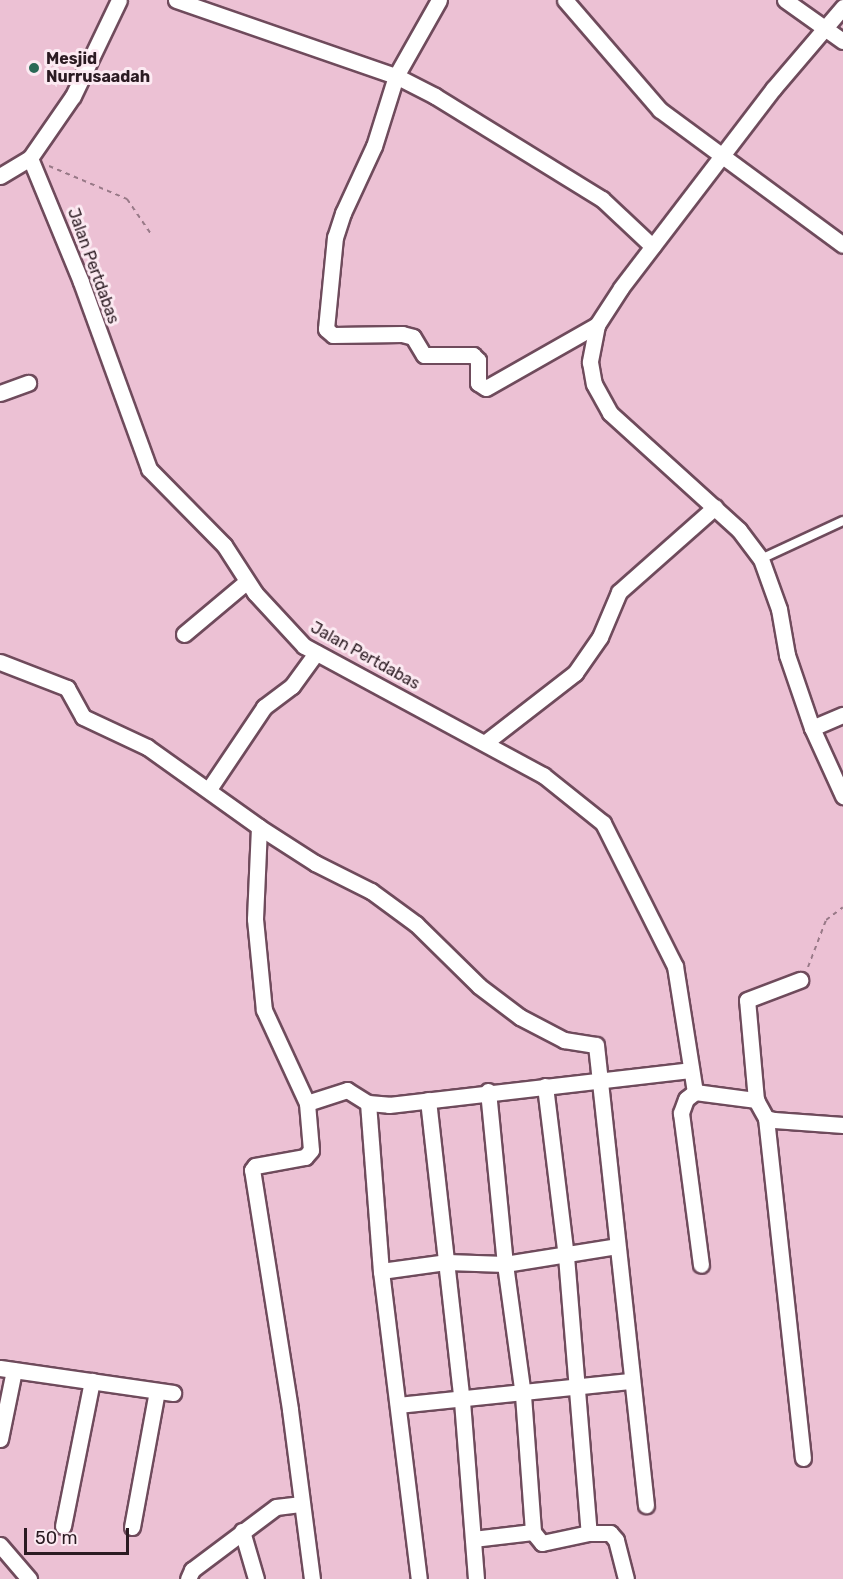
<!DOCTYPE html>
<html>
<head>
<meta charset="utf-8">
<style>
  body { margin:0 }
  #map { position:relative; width:843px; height:1579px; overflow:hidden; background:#ecc1d4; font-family:Rubik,sans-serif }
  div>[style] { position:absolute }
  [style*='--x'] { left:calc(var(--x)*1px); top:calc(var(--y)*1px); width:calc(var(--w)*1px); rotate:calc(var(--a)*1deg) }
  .path>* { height:2px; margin-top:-1px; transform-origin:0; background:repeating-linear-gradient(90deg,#987987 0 4.5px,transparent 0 9px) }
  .roads { filter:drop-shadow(2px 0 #6f4b5c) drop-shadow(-2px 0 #6f4b5c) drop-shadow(0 2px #6f4b5c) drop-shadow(0 -2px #6f4b5c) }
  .service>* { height:8px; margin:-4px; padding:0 4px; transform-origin:4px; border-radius:4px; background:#fff }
  .minor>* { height:15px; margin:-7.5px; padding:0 7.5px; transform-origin:7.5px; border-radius:7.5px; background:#fff }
  .dots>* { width:16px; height:16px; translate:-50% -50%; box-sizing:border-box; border:3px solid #fceaf2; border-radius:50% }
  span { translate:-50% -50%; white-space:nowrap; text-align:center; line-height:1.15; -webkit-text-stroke:6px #fceaf2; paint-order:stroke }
  .poi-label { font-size:16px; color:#2b1b22; font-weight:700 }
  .left { translate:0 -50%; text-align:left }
  .street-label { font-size:16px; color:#2b1b22 }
  .scale { position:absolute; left:24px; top:1528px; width:105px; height:27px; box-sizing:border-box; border:3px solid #2b1b22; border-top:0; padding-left:8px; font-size:18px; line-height:21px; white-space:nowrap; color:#2b1b22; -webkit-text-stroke:4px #fceaf2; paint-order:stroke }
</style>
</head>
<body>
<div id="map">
  <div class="path">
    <div style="--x:49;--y:166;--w:85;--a:22.9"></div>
    <div style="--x:127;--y:199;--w:42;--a:55.6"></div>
    <div style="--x:808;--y:967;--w:50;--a:-69"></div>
    <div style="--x:826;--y:920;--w:21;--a:-37"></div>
  </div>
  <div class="roads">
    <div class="service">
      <div style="--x:761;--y:559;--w:90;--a:-24.9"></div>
    </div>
    <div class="minor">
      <div style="--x:176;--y:0;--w:233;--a:19.1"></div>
      <div style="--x:396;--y:76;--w:44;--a:27.1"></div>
      <div style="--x:435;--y:96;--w:196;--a:31.7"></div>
      <div style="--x:602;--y:199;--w:69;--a:43.2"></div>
      <div style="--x:439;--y:0;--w:87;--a:119.5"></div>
      <div style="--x:396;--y:76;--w:73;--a:107.4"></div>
      <div style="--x:374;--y:146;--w:74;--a:114.8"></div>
      <div style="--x:343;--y:213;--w:25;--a:108"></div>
      <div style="--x:335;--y:237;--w:92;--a:95.6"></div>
      <div style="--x:326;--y:329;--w:9;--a:41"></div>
      <div style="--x:333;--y:335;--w:69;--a:-0.8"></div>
      <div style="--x:402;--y:334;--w:11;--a:15"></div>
      <div style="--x:413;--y:337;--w:21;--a:59"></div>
      <div style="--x:424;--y:355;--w:49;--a:0"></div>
      <div style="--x:473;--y:355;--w:7;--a:45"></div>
      <div style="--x:478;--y:360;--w:23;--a:90"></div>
      <div style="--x:478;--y:383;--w:9;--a:32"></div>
      <div style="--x:486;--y:388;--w:128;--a:-29.6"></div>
      <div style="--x:565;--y:0;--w:145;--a:49.2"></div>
      <div style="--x:660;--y:110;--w:227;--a:36.4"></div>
      <div style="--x:785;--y:0;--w:71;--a:35.3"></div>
      <div style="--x:843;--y:7;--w:108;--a:130.5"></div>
      <div style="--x:773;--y:89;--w:250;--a:127.4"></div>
      <div style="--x:621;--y:288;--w:44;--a:123"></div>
      <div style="--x:597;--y:325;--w:38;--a:101"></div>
      <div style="--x:590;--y:362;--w:22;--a:80"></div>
      <div style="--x:594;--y:384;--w:33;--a:61"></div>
      <div style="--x:610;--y:413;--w:174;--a:42.2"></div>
      <div style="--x:739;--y:530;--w:36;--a:53"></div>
      <div style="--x:761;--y:559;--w:53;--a:70.2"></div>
      <div style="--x:779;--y:609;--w:47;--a:80.1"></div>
      <div style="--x:787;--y:655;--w:77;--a:71.1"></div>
      <div style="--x:812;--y:728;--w:75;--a:65.5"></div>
      <div style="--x:30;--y:158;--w:134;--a:67.6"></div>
      <div style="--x:81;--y:282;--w:199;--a:70"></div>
      <div style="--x:149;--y:469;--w:107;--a:45.4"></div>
      <div style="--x:224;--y:545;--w:57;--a:57.1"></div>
      <div style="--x:255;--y:593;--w:72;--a:47.2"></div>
      <div style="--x:304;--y:646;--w:272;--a:28.4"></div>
      <div style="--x:543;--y:775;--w:77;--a:38.7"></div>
      <div style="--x:603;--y:823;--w:160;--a:63.3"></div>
      <div style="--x:675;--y:966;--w:128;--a:81"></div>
      <div style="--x:695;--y:1092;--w:62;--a:7.5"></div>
      <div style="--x:756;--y:1100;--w:21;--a:61"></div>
      <div style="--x:766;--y:1118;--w:8;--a:14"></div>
      <div style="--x:774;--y:1120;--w:69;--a:4.1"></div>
      <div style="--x:0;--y:176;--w:35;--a:-31"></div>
      <div style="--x:30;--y:158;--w:75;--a:-55.3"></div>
      <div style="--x:73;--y:96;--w:106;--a:-64.4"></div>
      <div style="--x:0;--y:393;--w:30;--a:-20"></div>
      <div style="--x:184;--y:634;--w:81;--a:-40"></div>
      <div style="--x:0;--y:662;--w:72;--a:21.2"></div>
      <div style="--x:67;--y:688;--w:33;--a:61"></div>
      <div style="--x:83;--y:717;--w:71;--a:25.1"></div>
      <div style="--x:147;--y:747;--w:138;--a:35.5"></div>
      <div style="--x:259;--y:827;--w:67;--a:32.7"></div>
      <div style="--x:315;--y:863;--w:63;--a:26.6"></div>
      <div style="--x:371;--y:891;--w:56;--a:36.3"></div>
      <div style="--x:416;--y:924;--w:88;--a:44.5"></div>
      <div style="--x:479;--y:986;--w:51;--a:37.1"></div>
      <div style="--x:520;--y:1017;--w:50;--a:27.6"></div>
      <div style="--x:564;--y:1040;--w:32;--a:9"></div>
      <div style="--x:596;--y:1045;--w:463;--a:83.8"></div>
      <div style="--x:812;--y:728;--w:34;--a:-23"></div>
      <div style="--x:486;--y:742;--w:113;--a:-37.8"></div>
      <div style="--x:575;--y:673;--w:44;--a:-55.2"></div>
      <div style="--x:600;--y:637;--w:49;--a:-67.1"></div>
      <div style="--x:619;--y:592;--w:128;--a:-41.5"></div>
      <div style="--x:209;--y:789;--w:99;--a:-56.1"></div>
      <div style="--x:264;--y:707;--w:35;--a:-37"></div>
      <div style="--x:292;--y:686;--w:41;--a:-54"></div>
      <div style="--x:259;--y:827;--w:92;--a:92.5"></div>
      <div style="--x:255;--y:919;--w:91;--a:84.4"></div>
      <div style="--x:264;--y:1010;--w:102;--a:65.2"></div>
      <div style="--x:545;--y:1086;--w:171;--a:83"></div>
      <div style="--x:566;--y:1256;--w:278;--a:85.3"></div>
      <div style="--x:488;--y:1091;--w:174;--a:84.4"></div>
      <div style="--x:505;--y:1264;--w:132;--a:82.2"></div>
      <div style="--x:523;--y:1395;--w:137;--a:85.8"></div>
      <div style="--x:533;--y:1532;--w:14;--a:51"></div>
      <div style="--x:542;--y:1543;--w:48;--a:-12"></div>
      <div style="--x:589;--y:1533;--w:21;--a:0"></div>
      <div style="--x:610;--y:1533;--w:9;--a:49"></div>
      <div style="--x:616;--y:1540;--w:40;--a:75.6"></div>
      <div style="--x:695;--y:1092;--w:11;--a:142"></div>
      <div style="--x:686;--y:1099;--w:15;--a:110"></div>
      <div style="--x:681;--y:1113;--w:153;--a:82.5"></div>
      <div style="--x:428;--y:1100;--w:303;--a:83.6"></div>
      <div style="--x:462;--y:1401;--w:179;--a:85.5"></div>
      <div style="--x:756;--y:1100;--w:100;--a:-95.1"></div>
      <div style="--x:747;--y:1000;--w:57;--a:-20.7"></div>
      <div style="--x:368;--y:1103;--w:169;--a:85.6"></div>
      <div style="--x:381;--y:1271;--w:310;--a:83"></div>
      <div style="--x:766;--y:1118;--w:342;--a:83.8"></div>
      <div style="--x:381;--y:1271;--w:67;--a:-7.8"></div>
      <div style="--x:447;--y:1262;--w:58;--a:2"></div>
      <div style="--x:505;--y:1264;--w:113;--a:-9.1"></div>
      <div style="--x:0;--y:1368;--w:175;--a:8.2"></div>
      <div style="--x:398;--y:1405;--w:235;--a:-5.9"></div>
      <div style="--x:0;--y:1439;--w:70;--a:-78.5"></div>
      <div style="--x:63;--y:1526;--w:148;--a:-78.7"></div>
      <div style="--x:132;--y:1527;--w:138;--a:-79.6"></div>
      <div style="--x:242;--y:1531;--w:50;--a:73.7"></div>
      <div style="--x:473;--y:1539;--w:60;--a:-6.7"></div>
      <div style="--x:0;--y:1545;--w:45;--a:49.5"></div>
      <div style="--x:188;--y:1579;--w:10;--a:-66"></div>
      <div style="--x:192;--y:1570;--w:105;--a:-36.9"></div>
      <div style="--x:276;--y:1507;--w:26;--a:-7"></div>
      <div style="--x:312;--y:1579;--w:171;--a:-97.4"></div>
      <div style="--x:290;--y:1409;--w:242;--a:-99"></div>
      <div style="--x:252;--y:1170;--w:5;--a:-53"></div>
      <div style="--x:255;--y:1166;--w:51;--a:-10.2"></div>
      <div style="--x:305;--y:1157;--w:9;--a:-49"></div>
      <div style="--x:311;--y:1150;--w:47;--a:-94.9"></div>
      <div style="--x:307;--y:1103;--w:42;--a:-18"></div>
      <div style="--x:347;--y:1090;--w:25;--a:32"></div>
      <div style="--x:368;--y:1103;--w:21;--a:5"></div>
      <div style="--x:389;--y:1105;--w:303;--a:-6.6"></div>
    </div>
  </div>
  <div class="dots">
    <div style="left:34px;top:68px;background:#2a6956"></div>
  </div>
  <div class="poi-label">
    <span class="left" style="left:46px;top:68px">Mesjid<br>Nurrusaadah</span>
  </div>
  <div class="street-label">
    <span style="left:93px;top:266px;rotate:70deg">Jalan Pertdabas</span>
    <span style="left:365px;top:656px;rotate:29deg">Jalan Pertdabas</span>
  </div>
  <div class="scale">50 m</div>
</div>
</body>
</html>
